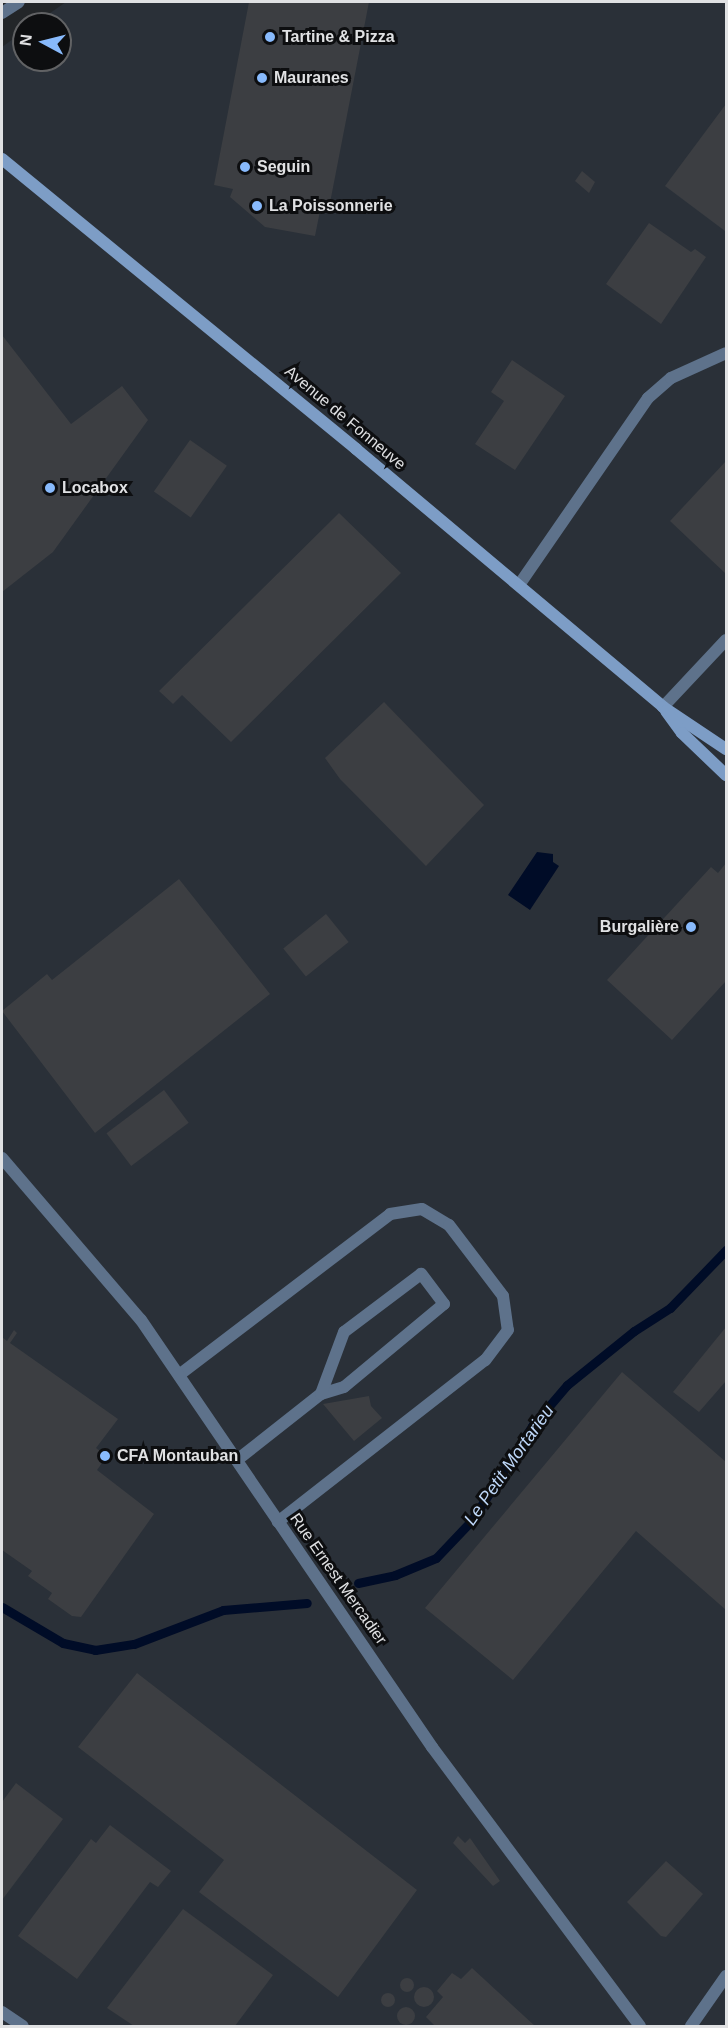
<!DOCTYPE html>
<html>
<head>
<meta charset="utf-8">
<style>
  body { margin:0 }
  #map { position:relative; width:728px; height:2028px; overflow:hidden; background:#232629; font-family:Helvetica,sans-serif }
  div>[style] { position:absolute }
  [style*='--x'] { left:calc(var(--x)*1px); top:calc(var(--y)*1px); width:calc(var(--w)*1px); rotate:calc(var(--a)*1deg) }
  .built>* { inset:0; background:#2a3038 }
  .water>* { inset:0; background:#000c27 }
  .stream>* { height:9px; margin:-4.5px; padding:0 4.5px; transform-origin:4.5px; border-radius:4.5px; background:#000c27 }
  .building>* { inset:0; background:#3c3e42; transform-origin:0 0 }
  .round { border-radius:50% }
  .lane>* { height:12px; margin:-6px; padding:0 6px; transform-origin:6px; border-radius:6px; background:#5e728b }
  .street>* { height:12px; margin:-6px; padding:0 6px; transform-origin:6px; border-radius:6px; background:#5e728b }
  .secondary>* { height:12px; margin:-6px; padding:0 6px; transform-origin:6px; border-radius:6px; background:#7d9dc6 }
  .dots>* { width:16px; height:16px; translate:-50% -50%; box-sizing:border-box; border:3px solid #0d0e10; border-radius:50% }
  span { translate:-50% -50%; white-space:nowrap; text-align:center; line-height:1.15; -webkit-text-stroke:6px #0d0e10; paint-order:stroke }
  .poi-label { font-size:16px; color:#e0e1e3; font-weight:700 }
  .left { translate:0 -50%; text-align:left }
  .right { translate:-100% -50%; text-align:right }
  .street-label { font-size:16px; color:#e0e1e3 }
  .water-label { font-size:18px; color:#bed7f8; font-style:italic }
  .frame { position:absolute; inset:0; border:3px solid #e0e1e3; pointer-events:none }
  .north { position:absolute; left:12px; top:12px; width:60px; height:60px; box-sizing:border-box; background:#0d0e10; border:2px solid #616264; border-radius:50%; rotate:277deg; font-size:16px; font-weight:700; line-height:24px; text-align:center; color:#e0e1e3 }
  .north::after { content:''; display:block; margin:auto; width:21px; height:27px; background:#88bafc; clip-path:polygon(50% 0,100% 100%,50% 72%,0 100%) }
</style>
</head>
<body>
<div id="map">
  <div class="built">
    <div style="clip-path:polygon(66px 2px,726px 2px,726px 2026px,2px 2026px,2px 47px,24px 31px,24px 60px,60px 60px,60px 24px,34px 24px)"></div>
  </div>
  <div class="water">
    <div style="clip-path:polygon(537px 852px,553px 854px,553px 862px,559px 866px,530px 910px,508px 895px)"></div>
  </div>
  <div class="stream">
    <div style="--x:358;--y:1583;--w:38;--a:-12"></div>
    <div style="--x:395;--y:1575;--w:44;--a:-22.5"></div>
    <div style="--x:436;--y:1558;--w:52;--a:-46.5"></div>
    <div style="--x:472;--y:1520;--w:112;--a:-57.4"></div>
    <div style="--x:532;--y:1426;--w:54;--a:-49.5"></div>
    <div style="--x:567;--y:1385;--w:86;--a:-38.9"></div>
    <div style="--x:634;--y:1331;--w:43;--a:-32.6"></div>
    <div style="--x:670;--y:1308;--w:81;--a:-46"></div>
    <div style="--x:2;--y:1607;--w:71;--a:30.5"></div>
    <div style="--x:63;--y:1643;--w:33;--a:12"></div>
    <div style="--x:95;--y:1650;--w:39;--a:-9"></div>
    <div style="--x:134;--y:1644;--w:95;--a:-20.9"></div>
    <div style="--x:223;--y:1610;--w:84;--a:-4.8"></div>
  </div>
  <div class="building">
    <div style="clip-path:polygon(249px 2px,369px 2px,329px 208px,321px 206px,315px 236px,265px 227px,230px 197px,233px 189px,214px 185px)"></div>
    <div style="clip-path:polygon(726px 104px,726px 229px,725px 231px,665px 186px)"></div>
    <div style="clip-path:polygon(582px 171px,595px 182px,589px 193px,575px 181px)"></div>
    <div style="clip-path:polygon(649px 223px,691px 252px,695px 249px,706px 257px,661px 324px,606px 284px)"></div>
    <div style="clip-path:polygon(2px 335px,71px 424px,122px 386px,148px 420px,53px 552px,2px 592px)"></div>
    <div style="clip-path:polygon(512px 360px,565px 396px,515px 470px,475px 444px,504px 401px,491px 392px)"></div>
    <div style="left:190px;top:440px;width:45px;height:63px;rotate:35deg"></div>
    <div style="clip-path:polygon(726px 461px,726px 574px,670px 521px)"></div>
    <div style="clip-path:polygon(339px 513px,401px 573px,231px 742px,182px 695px,173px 704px,159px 691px)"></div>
    <div style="clip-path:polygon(384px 702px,484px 805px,426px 866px,340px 779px,325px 758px)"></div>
    <div style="clip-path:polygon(726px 863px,726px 981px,672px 1040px,607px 980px,711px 867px,718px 873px)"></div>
    <div style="clip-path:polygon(179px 879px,270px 994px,95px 1133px,2px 1011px,47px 974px,52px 980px)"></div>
    <div style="left:326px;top:914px;width:36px;height:55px;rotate:51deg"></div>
    <div style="left:164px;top:1090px;width:41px;height:72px;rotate:53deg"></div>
    <div style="clip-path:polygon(726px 1327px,726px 1381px,699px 1412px,673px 1392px)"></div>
    <div style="clip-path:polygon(14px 1330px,17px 1333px,10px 1343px,118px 1419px,96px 1448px,107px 1456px,97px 1470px,154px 1514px,81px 1617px,72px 1616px,48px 1599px,52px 1593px,28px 1576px,32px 1571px,2px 1550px,2px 1337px,7px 1341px)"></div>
    <div style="clip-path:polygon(622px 1372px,726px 1462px,726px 1610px,636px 1531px,513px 1680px,425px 1608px)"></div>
    <div style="clip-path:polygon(369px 1396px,371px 1406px,382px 1418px,354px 1441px,323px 1404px)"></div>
    <div style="clip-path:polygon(137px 1673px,417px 1890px,338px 1997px,199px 1892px,224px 1860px,78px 1747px)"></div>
    <div style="clip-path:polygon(16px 1783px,63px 1819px,2px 1900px,2px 1802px)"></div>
    <div style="clip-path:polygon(110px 1825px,171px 1871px,158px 1887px,150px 1882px,77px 1979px,18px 1936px,91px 1839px,96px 1843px)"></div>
    <div style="clip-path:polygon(458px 1836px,465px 1843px,470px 1838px,500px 1881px,493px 1886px,453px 1843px)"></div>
    <div style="clip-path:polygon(666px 1861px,703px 1894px,666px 1937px,661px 1936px,627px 1902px)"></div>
    <div style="clip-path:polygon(183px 1909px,273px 1975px,235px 2026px,134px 2026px,107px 2008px)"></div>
    <div style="clip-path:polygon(472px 1968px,535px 2026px,435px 2026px,426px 2017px,443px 1997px,437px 1991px,452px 1973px,461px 1979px)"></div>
    <div class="round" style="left:400px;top:1978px;width:14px;height:14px"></div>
    <div class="round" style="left:414px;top:1987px;width:20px;height:20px"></div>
    <div class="round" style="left:381px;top:1993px;width:14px;height:14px"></div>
    <div class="round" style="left:397px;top:2007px;width:18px;height:18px"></div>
  </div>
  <div class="lane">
    <div style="--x:519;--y:585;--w:227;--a:-55.4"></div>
    <div style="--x:648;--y:398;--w:30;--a:-41"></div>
    <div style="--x:671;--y:378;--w:60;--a:-24.4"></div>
    <div style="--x:663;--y:707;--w:92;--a:-46.8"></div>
    <div style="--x:179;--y:1375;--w:265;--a:-37.3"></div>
    <div style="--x:390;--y:1214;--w:32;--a:-9"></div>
    <div style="--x:422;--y:1209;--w:31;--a:31"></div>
    <div style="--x:449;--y:1225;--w:89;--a:52.7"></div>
    <div style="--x:503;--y:1296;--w:34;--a:82"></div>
    <div style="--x:508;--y:1330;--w:38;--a:127"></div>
    <div style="--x:485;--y:1360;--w:263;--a:142"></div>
    <div style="--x:237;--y:1460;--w:107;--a:-38.2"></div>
    <div style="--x:321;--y:1394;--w:24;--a:-17"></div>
    <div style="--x:344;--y:1387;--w:130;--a:-39.7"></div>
    <div style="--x:444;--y:1304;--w:38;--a:-127"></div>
    <div style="--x:421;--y:1274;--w:96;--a:143"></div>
    <div style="--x:344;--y:1332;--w:66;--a:110.4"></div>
  </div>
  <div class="street">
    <div style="--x:2;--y:13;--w:20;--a:-33"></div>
    <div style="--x:2;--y:1158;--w:213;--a:49.4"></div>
    <div style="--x:141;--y:1320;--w:517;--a:55.73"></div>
    <div style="--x:432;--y:1747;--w:348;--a:53.3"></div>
    <div style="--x:2;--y:2012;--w:25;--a:34"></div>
    <div style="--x:691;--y:2026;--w:61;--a:-55"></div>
  </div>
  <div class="secondary">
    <div style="--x:2;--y:159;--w:458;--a:39.3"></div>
    <div style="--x:356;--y:449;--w:401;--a:40"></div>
    <div style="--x:663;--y:707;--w:76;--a:33.7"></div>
    <div style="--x:666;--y:711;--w:27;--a:54"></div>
    <div style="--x:682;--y:733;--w:61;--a:43.7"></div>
  </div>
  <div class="dots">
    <div style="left:270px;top:37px;background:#88bafc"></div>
    <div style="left:262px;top:78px;background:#88bafc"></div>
    <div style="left:245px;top:167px;background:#88bafc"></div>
    <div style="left:257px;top:206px;background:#88bafc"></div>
    <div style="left:50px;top:488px;background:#88bafc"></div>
    <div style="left:691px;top:927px;background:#88bafc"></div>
    <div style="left:105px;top:1456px;background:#88bafc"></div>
  </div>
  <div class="poi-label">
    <span class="left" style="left:282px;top:37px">Tartine &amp; Pizza</span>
    <span class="left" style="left:274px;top:78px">Mauranes</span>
    <span class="left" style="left:257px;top:167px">Seguin</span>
    <span class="left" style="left:269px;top:206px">La Poissonnerie</span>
    <span class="left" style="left:62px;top:488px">Locabox</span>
    <span class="right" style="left:679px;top:927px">Burgalière</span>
    <span class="left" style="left:117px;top:1456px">CFA Montauban</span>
  </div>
  <div class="street-label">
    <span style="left:345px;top:418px;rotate:40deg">Avenue de Fonneuve</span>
    <span style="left:338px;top:1579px;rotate:55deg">Rue Ernest Mercadier</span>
  </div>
  <div class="water-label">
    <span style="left:509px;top:1465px;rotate:-55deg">Le Petit Mortarieu</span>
  </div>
  <div class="frame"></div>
  <div class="north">N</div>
</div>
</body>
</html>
